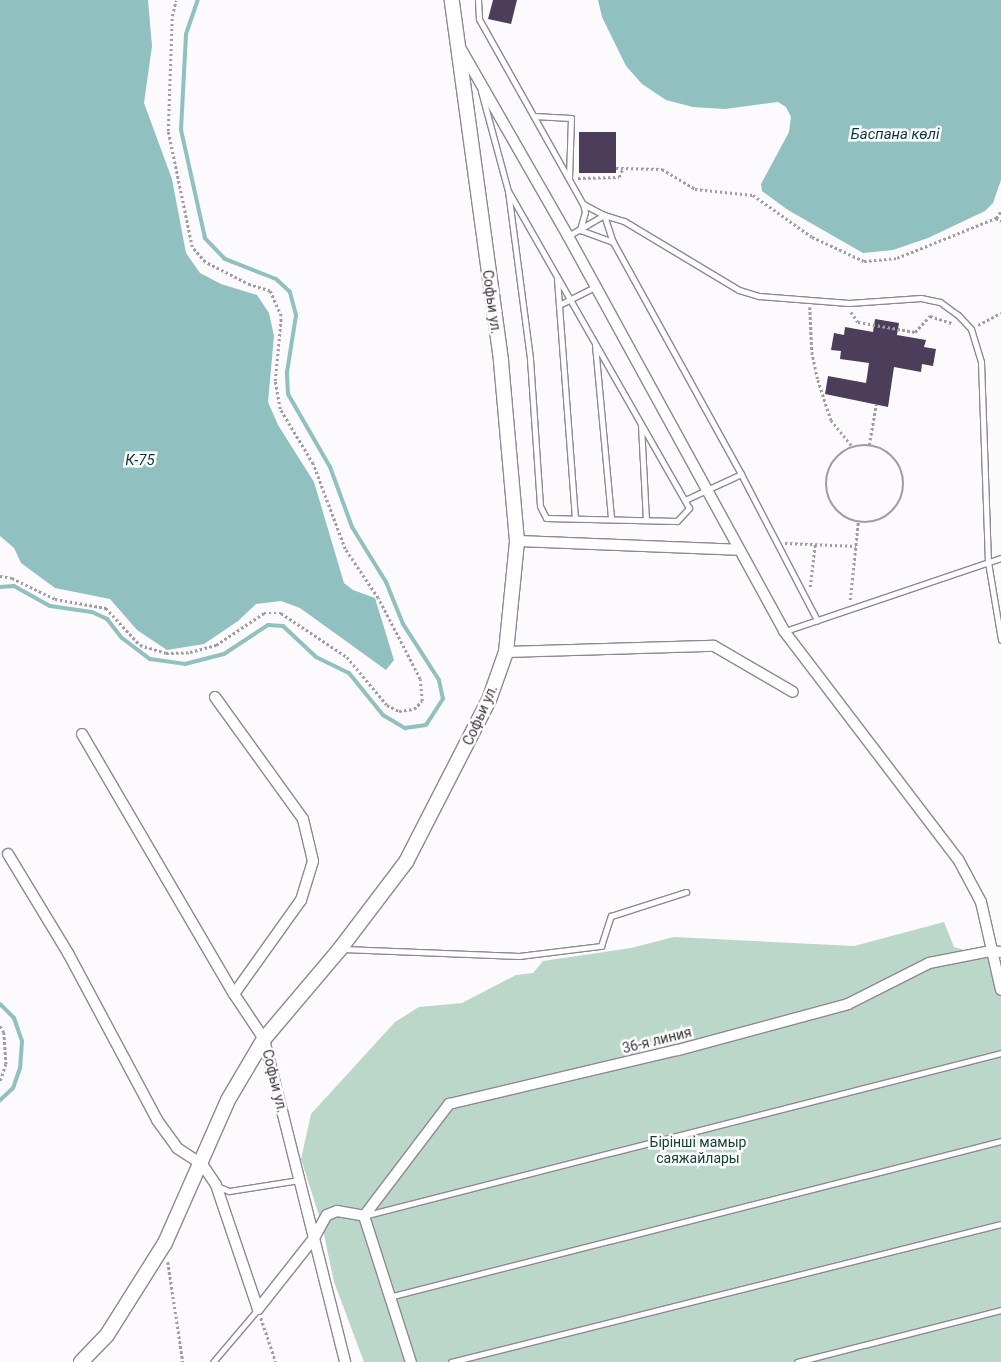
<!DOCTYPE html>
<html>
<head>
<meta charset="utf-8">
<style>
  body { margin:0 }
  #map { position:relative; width:1001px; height:1362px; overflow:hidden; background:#fcfafd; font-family:Roboto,sans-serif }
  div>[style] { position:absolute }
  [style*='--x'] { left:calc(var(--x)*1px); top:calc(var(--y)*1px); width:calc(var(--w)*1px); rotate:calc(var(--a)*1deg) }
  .green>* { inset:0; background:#bbd7c9 }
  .water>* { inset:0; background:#91c0c1 }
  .stream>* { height:4px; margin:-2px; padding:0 2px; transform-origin:2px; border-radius:2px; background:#91c0c1 }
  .building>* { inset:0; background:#4c3e5a; transform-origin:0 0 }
  .path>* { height:2.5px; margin-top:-1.25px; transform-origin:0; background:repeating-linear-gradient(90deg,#a09da2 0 2.5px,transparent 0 5px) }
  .path>.ring { margin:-1.25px; padding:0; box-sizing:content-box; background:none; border:2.5px solid #a09da2; border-radius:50% }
  .roads { filter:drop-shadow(1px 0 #8f8796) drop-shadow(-1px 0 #8f8796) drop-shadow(0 1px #8f8796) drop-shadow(0 -1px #8f8796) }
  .lane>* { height:5px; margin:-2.5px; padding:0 2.5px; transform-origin:2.5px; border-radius:2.5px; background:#fff }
  .street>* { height:10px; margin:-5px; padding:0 5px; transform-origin:5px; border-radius:5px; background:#fff }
  .secondary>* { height:14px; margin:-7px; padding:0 7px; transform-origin:7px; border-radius:7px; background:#fff }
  span { translate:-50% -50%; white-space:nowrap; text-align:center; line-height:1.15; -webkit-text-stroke:5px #fff; paint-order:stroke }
  .street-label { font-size:14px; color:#38353b }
  .park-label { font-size:14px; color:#0f432f }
  .water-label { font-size:15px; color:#063637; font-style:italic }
</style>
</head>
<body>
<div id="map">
  <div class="green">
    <div style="clip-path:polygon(944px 922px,954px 947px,1001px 961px,1001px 1362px,364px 1362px,334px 1282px,322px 1225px,301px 1159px,311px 1114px,395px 1022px,419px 1007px,462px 1003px,516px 975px,533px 973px,543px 961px,631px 948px,674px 937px,854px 946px)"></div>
  </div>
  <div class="water">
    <div style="clip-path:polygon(0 0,148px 0,152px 46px,144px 103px,172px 179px,186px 253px,200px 273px,221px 284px,257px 295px,269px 313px,274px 336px,268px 402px,278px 425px,314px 482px,344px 583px,353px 590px,375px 598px,394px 660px,386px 670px,300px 608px,281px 601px,256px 604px,238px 621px,204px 644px,167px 650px,137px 630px,110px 599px,55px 588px,21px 563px,14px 548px,0 536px)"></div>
    <div style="clip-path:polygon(598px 0,1001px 0,1001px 180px,993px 203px,985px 211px,928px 238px,893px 250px,863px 253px,788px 210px,762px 191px,761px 184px,789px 132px,791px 117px,786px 107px,778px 102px,725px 109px,693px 107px,666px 100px,642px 84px,626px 66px,602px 17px)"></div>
  </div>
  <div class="stream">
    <div style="--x:0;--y:587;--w:14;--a:-4"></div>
    <div style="--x:14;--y:586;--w:41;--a:29.1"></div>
    <div style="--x:50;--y:606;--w:42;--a:8.1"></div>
    <div style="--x:92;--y:612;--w:17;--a:25"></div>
    <div style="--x:107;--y:619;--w:24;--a:52"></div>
    <div style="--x:122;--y:638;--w:35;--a:37"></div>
    <div style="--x:150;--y:659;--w:35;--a:8"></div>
    <div style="--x:185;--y:664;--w:40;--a:-14.4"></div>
    <div style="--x:224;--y:654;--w:53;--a:-33.4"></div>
    <div style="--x:268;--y:625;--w:15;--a:4"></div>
    <div style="--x:283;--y:626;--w:45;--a:43.2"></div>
    <div style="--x:316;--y:657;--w:37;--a:26"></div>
    <div style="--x:349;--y:673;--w:54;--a:51"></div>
    <div style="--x:383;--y:715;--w:26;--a:31"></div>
    <div style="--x:405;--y:728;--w:21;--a:-8"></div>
    <div style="--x:426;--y:725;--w:31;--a:-57"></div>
    <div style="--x:443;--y:699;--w:19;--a:-102"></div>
    <div style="--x:439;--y:680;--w:67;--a:-122.7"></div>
    <div style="--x:403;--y:624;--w:45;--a:-112"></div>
    <div style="--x:386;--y:582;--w:65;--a:-121.7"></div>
    <div style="--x:352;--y:527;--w:64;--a:-110.1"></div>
    <div style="--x:330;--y:467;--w:84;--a:-119.9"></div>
    <div style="--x:288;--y:394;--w:22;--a:-93"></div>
    <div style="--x:287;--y:372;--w:58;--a:-81"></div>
    <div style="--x:296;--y:315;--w:24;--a:-105"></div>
    <div style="--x:290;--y:292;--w:19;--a:-137"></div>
    <div style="--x:276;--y:279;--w:55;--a:-158.6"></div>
    <div style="--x:225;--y:259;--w:29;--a:-134"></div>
    <div style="--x:205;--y:238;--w:111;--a:-102.5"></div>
    <div style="--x:181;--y:130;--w:96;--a:-87"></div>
    <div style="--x:186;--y:34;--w:36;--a:-71"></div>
    <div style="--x:0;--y:1004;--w:20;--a:45"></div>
    <div style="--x:14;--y:1018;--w:24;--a:71"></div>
    <div style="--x:22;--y:1041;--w:27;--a:94"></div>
    <div style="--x:20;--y:1068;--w:21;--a:109"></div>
    <div style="--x:13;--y:1088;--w:18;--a:137"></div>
  </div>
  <div class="building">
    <div style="clip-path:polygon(493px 0,517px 0,511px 24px,488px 19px)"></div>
    <div style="left:579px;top:132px;width:37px;height:41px"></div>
    <div style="clip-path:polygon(875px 319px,899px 323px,897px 335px,926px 340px,924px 347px,936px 349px,933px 366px,922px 364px,921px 372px,894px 367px,888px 407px,825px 394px,828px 376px,866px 383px,869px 363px,840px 359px,841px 351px,831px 350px,834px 333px,844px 335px,845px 327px,873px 332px)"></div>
  </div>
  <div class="path">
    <div style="--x:616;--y:168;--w:46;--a:1.2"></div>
    <div style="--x:662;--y:169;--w:39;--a:31"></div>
    <div style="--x:695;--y:189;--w:58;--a:5.9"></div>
    <div style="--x:753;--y:195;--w:72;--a:35.4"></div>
    <div style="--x:812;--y:237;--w:57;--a:24.8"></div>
    <div style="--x:864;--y:261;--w:33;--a:-5"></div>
    <div style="--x:897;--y:258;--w:107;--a:-22"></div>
    <div style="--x:996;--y:218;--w:6;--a:31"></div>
    <div style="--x:578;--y:178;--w:41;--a:-1.4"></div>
    <div style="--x:619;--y:177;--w:10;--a:-66"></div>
    <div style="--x:996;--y:218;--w:9;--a:-54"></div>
    <div style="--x:810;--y:307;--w:45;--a:87.5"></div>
    <div style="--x:812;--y:352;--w:29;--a:78"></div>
    <div style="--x:818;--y:380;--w:42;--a:72"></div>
    <div style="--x:831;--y:420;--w:35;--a:51"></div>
    <div style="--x:851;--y:312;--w:12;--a:55"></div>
    <div style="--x:858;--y:322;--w:58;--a:10"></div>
    <div style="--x:915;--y:332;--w:22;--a:-47"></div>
    <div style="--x:930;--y:316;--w:25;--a:18"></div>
    <div style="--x:978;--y:325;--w:26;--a:-28"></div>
    <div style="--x:869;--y:445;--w:41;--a:-80.1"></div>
    <div class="ring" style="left:826px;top:445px;width:75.5px;height:75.5px"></div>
    <div style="--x:785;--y:543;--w:71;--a:2.4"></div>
    <div style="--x:0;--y:576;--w:12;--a:9"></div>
    <div style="--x:12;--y:578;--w:48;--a:26"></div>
    <div style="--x:55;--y:599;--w:52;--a:10"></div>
    <div style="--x:106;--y:608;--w:50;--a:47.4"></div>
    <div style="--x:140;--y:645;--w:27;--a:17"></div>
    <div style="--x:166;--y:653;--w:24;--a:-2"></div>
    <div style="--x:190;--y:652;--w:27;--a:-15"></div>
    <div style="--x:216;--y:645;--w:58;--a:-33.7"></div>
    <div style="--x:264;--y:613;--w:17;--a:0"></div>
    <div style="--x:281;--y:613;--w:79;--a:33.7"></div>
    <div style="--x:347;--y:657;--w:62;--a:50.2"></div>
    <div style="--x:387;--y:705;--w:13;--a:27"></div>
    <div style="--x:399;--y:711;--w:15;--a:-8"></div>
    <div style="--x:414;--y:709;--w:11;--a:-45"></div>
    <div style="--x:422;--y:701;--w:22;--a:-95"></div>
    <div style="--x:420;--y:679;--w:91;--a:-117.4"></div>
    <div style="--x:378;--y:598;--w:59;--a:-124"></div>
    <div style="--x:345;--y:549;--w:91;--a:-110.6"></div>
    <div style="--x:313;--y:464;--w:64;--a:-121"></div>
    <div style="--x:280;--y:409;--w:28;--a:-100"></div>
    <div style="--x:275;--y:381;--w:65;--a:-84.7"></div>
    <div style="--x:281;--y:316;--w:27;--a:-114"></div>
    <div style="--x:270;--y:291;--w:21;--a:-163"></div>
    <div style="--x:250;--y:285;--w:51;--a:-152.9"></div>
    <div style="--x:205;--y:262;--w:20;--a:-131"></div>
    <div style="--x:192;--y:247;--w:118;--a:-101.7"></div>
    <div style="--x:168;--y:131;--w:115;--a:-88"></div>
    <div style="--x:172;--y:16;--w:16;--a:-76"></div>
    <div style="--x:810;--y:587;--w:43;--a:-83.4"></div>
    <div style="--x:850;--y:600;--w:78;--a:-84.1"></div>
    <div style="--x:0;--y:1026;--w:7;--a:56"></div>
    <div style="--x:4;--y:1032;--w:32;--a:86"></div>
    <div style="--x:6;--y:1064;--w:19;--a:108"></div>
    <div style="--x:168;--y:1262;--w:101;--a:81.5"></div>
    <div style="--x:261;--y:1318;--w:46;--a:71.2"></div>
  </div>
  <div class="roads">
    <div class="lane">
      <div style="--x:478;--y:0;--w:19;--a:87"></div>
      <div style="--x:479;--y:19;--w:212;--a:60.7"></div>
      <div style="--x:583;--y:204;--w:24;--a:28"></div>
      <div style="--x:604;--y:215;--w:28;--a:72"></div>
      <div style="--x:613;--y:242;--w:265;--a:61.1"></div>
      <div style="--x:741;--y:474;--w:165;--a:62.5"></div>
      <div style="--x:481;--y:91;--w:104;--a:74.9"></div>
      <div style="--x:508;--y:191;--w:169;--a:82.5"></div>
      <div style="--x:530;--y:359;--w:147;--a:86.1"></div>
      <div style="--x:540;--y:506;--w:13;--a:63"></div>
      <div style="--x:546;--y:518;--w:131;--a:1.3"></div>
      <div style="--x:677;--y:521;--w:18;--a:-47"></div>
      <div style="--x:689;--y:508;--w:365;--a:-119.7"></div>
      <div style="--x:534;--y:116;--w:37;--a:3"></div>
      <div style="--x:571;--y:118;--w:60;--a:91.9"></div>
      <div style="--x:583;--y:204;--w:8;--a:76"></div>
      <div style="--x:585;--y:212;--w:19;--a:106"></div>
      <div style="--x:580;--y:230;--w:35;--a:20"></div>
      <div style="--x:568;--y:236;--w:42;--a:-30.3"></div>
      <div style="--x:604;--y:215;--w:21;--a:17"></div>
      <div style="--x:624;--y:221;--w:134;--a:31"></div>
      <div style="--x:739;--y:290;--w:21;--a:17"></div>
      <div style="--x:759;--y:296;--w:90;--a:4.4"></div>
      <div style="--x:849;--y:303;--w:72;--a:-4"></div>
      <div style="--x:921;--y:298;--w:19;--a:12"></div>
      <div style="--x:940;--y:302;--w:22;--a:36"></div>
      <div style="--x:958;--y:315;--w:19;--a:47"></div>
      <div style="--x:971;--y:329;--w:34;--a:73"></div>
      <div style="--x:981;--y:362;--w:200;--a:88"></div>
      <div style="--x:988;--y:562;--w:79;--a:80.5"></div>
      <div style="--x:557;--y:279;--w:240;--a:85.7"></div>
      <div style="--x:559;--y:305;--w:40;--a:-26.6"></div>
      <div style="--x:595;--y:345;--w:175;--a:84.7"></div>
      <div style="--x:641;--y:425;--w:95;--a:87"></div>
      <div style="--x:685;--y:500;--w:62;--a:-24.9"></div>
      <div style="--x:785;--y:631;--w:228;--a:-18.7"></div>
      <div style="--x:343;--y:949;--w:176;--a:2.3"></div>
      <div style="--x:519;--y:956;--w:83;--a:-7"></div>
      <div style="--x:601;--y:946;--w:32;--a:-72"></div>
      <div style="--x:611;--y:916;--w:79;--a:-17.7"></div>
      <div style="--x:217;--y:1186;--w:13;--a:23"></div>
      <div style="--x:229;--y:1191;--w:71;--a:-8.9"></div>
      <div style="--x:367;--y:1215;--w:654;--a:-14.33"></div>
      <div style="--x:389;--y:1297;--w:632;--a:-14.3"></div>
      <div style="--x:213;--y:1362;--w:70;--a:-49.7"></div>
      <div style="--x:451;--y:1362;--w:567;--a:-14.09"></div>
      <div style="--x:797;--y:1362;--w:211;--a:-14.3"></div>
    </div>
    <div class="street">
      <div style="--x:461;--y:49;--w:215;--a:60.2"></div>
      <div style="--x:568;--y:236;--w:450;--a:61.3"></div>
      <div style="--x:784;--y:631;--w:287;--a:52.7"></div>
      <div style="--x:958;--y:859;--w:49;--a:61.9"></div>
      <div style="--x:981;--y:902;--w:90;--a:77.2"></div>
      <div style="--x:517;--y:541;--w:222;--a:2.3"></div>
      <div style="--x:506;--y:652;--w:208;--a:-1.7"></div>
      <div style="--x:714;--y:646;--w:91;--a:30.2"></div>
      <div style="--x:215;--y:697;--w:150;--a:54.2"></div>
      <div style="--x:303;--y:819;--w:43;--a:76.6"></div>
      <div style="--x:313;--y:861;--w:41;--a:107.1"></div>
      <div style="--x:301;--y:900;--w:115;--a:125.5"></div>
      <div style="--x:82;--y:734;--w:301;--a:59.7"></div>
      <div style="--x:234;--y:994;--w:54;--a:56.3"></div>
      <div style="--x:264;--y:1039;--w:333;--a:75.9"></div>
      <div style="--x:8;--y:854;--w:116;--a:58.8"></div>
      <div style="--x:68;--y:953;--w:189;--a:61.9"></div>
      <div style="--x:157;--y:1120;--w:34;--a:54"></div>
      <div style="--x:177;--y:1148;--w:30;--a:33"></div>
      <div style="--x:202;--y:1164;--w:25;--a:56"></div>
      <div style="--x:216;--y:1185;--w:131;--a:71.3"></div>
      <div style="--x:364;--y:1216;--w:141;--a:-52.8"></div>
      <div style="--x:449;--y:1104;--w:235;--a:-13.3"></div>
      <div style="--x:678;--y:1050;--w:176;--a:-15.1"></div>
      <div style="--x:848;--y:1004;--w:91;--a:-26.8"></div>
      <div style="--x:929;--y:963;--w:62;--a:-11.1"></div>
      <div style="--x:990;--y:951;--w:11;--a:5"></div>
      <div style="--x:364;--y:1216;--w:153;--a:72.2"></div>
      <div style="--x:258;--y:1309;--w:90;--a:-51.7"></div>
      <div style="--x:314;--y:1238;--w:26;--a:-61"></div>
      <div style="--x:327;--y:1215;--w:11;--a:-22"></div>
      <div style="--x:337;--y:1211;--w:27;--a:10"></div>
    </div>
    <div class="secondary">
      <div style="--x:81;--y:1362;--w:37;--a:-46"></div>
      <div style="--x:107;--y:1335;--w:109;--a:-57.8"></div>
      <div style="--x:165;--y:1243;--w:156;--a:-66.2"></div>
      <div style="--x:228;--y:1100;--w:71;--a:-59.5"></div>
      <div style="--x:264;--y:1039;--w:118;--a:-49.8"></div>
      <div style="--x:340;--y:949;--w:109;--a:-52.8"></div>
      <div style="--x:406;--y:862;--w:182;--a:-62.9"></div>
      <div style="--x:489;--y:700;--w:51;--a:-70.5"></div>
      <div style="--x:506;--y:652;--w:112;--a:-84.3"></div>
      <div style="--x:517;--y:541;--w:182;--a:-95.1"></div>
      <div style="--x:501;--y:360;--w:363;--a:-97.8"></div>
    </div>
  </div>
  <div class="street-label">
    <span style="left:492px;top:302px;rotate:82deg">Софьи ул.</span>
    <span style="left:480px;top:715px;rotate:-66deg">Софьи ул.</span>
    <span style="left:657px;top:1040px;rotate:-14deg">36-я линия</span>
    <span style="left:275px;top:1081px;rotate:76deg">Софьи ул.</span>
  </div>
  <div class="park-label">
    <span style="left:698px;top:1150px">Бірінші мамыр<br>саяжайлары</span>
  </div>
  <div class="water-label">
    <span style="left:895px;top:135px">Баспана көлі</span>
    <span style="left:140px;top:461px">К-75</span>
  </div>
</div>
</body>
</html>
